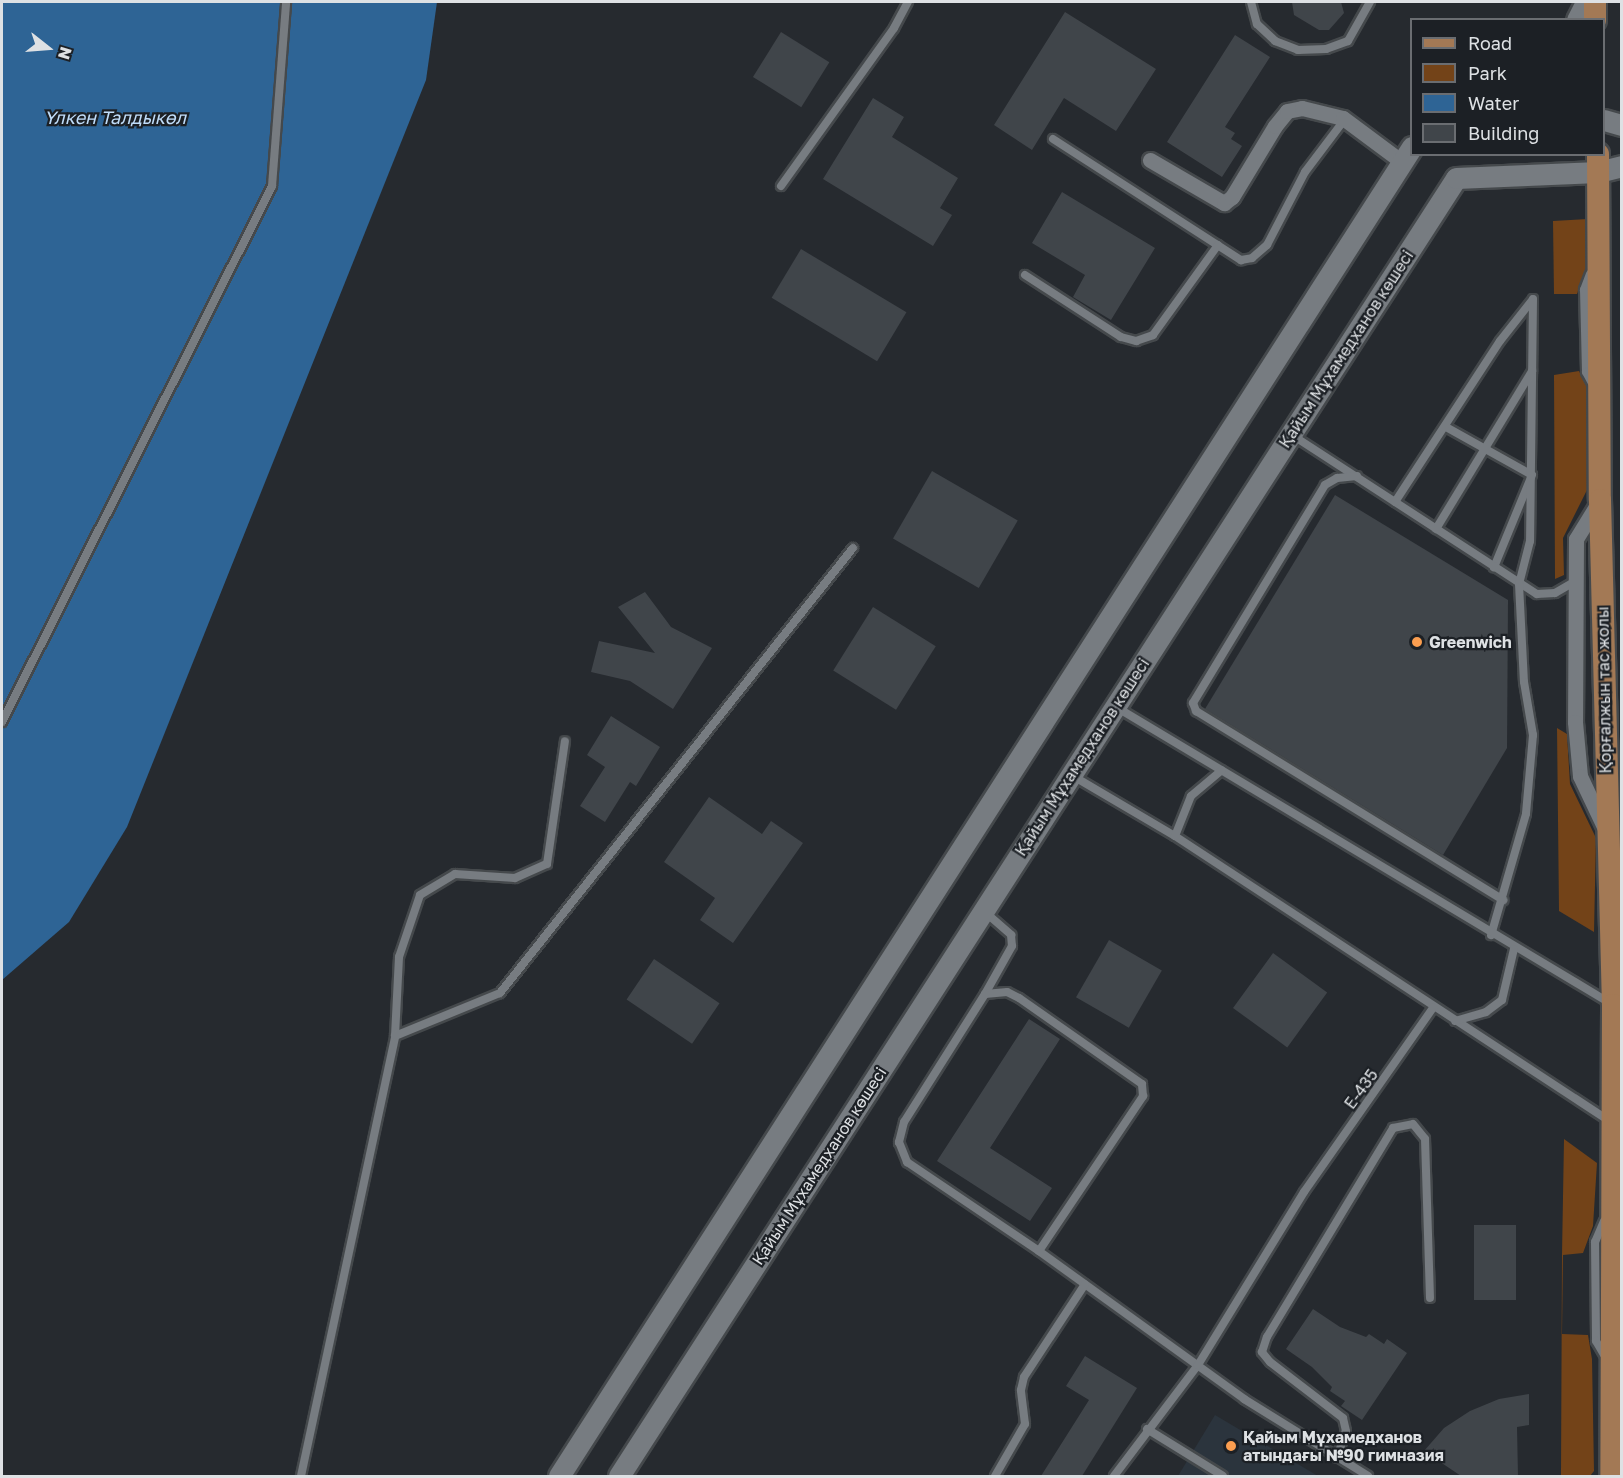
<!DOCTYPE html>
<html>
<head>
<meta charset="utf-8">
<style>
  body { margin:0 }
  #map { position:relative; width:1623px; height:1478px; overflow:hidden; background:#262a2f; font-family:"Golos Text",sans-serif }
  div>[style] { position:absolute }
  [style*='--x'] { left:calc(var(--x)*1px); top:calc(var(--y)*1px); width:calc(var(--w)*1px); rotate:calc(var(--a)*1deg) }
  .built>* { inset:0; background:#2b343d }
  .green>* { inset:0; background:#734318 }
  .water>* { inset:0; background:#2e6495 }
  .building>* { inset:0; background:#40454a; transform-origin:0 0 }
  .roads { filter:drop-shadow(2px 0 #45494c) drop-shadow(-2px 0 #45494c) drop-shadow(0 2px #45494c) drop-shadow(0 -2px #45494c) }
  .lane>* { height:8px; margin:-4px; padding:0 4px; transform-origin:4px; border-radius:4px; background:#777c81 }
  .street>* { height:15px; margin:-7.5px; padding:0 7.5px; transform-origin:7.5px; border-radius:7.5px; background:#777c81 }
  .secondary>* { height:21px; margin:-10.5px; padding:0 10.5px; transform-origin:10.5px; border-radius:10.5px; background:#777c81 }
  .primary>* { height:22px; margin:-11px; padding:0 11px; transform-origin:11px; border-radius:11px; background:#a37955 }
  .dots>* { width:16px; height:16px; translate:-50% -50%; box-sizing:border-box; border:3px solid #1c2025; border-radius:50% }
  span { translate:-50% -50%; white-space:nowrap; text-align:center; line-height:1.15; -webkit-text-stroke:4.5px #1c2025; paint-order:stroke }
  .street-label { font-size:16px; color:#dee1e4 }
  .poi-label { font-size:16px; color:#dee1e4; font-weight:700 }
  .left { translate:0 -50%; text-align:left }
  .water-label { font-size:18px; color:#c0ddfa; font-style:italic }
  .frame { position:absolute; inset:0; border:3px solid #dee1e4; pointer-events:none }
  .legend { position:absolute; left:1410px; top:18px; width:195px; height:138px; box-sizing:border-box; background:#1c2025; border:2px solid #6a6d71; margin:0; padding:8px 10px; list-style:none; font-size:18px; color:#dee1e4 }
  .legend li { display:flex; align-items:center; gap:12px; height:30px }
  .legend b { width:30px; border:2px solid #6a6d71 }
  .north { position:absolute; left:18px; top:18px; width:60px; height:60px; -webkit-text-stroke:4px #1c2025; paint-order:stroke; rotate:107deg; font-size:16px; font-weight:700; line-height:24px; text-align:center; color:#dee1e4 }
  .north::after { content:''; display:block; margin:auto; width:21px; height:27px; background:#dee1e4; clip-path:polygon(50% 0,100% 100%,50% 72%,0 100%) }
</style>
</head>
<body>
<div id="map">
  <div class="built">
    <div style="clip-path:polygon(1215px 1415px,1318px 1476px,1178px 1476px)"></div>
  </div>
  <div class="green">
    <div style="clip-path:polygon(1588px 219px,1591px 254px,1577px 294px,1554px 294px,1553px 221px)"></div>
    <div style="clip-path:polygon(1579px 371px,1590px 393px,1592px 480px,1563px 538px,1564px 575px,1555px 579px,1554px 375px)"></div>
    <div style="clip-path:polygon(1557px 728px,1567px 734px,1570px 784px,1596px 838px,1594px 932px,1559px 911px)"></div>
    <div style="clip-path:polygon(1564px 1139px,1597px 1163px,1593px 1226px,1583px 1253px,1563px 1255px,1562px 1334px,1588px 1335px,1592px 1359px,1594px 1471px,1590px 1476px,1561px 1476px,1562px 1254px)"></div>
  </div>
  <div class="water">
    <div style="clip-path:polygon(2px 2px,437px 2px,426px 80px,127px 827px,69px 922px,2px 980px)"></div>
  </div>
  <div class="building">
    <div style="clip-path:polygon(1292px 2px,1341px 2px,1344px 13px,1329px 30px,1319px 30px,1294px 15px)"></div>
    <div style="clip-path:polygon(1065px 12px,1156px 69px,1116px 131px,1064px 98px,1032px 150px,994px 125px)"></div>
    <div style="left:781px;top:32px;width:57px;height:53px;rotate:32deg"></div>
    <div style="clip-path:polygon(1235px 35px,1270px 57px,1225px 127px,1235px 133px,1231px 139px,1242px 146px,1222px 177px,1167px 142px)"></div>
    <div style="clip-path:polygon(873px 98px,904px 117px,892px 137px,958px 178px,940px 208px,952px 215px,933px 246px,823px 179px)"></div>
    <div style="clip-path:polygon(1062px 192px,1155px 248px,1111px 320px,1073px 297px,1085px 275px,1032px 243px)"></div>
    <div style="left:801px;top:249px;width:123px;height:57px;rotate:31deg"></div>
    <div style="left:932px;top:471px;width:99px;height:78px;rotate:30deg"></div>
    <div style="clip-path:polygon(1335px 495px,1508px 600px,1507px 748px,1443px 855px,1205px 709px)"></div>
    <div style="clip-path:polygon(645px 592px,671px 627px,712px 648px,673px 709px,630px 681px,591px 672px,599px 641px,655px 653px,618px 607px)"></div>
    <div style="left:873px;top:607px;width:74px;height:75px;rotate:32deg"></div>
    <div style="clip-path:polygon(611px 716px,660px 747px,636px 786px,630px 782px,605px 822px,580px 806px,605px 767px,587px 755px)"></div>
    <div style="clip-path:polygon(709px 797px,762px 834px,771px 821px,803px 843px,733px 943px,700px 920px,715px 898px,664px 862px)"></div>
    <div style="left:1109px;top:940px;width:61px;height:66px;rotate:30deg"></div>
    <div style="left:1273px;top:953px;width:67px;height:68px;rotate:36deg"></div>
    <div style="left:654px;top:959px;width:79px;height:49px;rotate:34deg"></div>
    <div style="clip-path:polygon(1029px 1019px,1060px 1039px,990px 1148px,1052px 1188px,1030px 1221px,937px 1161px)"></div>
    <div style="left:1474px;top:1225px;width:42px;height:75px"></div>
    <div style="clip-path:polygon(1313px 1309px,1340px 1327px,1366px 1337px,1369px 1334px,1384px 1344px,1387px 1339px,1407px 1353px,1362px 1420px,1341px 1406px,1345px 1401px,1330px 1391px,1332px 1387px,1312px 1367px,1286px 1349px)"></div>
    <div style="clip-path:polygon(1085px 1356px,1137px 1388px,1082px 1476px,1041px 1476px,1089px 1400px,1066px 1386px)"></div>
    <div style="clip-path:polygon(1529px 1394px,1529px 1425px,1517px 1427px,1518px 1476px,1461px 1476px,1424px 1451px,1444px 1428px,1470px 1411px,1499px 1399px)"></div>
  </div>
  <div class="roads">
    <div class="lane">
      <div style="--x:1251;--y:2;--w:23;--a:75"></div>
      <div style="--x:1257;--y:24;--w:25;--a:43"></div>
      <div style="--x:1275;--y:41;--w:25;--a:21"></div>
      <div style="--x:1298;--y:50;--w:28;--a:-2"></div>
      <div style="--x:1326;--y:49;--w:23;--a:-20"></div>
      <div style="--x:1348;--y:41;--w:45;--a:-60.6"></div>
      <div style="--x:1053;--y:139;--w:224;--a:32.8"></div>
      <div style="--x:1241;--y:260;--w:11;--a:-10"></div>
      <div style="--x:1252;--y:258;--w:20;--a:-41"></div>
      <div style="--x:1267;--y:245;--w:82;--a:-62.5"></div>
      <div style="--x:1305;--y:172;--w:66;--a:-53"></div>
      <div style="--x:781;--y:186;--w:194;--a:-54.4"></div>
      <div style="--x:894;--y:28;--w:30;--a:-62"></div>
      <div style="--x:1590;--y:274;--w:17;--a:111"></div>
      <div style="--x:1584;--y:290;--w:82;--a:88.6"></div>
      <div style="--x:1586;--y:372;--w:15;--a:62"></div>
      <div style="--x:1025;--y:275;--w:114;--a:32.9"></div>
      <div style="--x:1121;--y:337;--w:16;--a:15"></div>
      <div style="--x:1136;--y:341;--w:18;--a:-19"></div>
      <div style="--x:1153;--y:335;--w:111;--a:-54.2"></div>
      <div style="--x:1446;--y:427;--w:98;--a:29.2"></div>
      <div style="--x:1532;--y:475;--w:100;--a:112.4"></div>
      <div style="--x:1292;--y:435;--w:292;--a:33"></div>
      <div style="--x:1537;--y:594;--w:18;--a:-3"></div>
      <div style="--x:1555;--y:593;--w:24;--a:-30"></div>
      <div style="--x:1357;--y:476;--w:20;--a:174"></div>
      <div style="--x:1337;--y:478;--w:14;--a:150"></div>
      <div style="--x:1325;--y:485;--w:255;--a:121.2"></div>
      <div style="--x:1193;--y:703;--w:9;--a:69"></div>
      <div style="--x:1196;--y:711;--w:361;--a:31.6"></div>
      <div style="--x:1395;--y:502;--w:192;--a:-56.9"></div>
      <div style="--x:1500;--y:341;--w:53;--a:-51.8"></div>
      <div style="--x:1533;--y:299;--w:242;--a:90.7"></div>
      <div style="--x:1530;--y:541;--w:44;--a:104.3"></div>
      <div style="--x:1519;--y:584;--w:98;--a:87.1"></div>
      <div style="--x:1524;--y:682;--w:54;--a:80.4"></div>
      <div style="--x:1533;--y:735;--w:79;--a:95.1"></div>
      <div style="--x:1526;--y:814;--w:126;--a:106.1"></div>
      <div style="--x:1436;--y:529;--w:185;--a:-58.7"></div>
      <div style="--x:1116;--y:707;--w:576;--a:30.93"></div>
      <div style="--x:2;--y:722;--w:600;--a:-63.26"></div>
      <div style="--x:272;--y:186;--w:185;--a:-85.6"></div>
      <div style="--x:1073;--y:776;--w:118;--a:30.5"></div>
      <div style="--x:1175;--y:836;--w:518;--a:33.26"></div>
      <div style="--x:1175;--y:836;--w:43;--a:-68.2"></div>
      <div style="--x:1191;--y:796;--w:40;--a:-40"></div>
      <div style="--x:985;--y:912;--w:35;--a:41"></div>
      <div style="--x:1011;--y:935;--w:11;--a:85"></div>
      <div style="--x:1012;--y:946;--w:55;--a:119.4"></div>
      <div style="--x:1455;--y:1021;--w:32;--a:-16"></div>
      <div style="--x:1486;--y:1012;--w:20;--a:-37"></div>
      <div style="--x:1502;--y:1000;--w:52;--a:-76.8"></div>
      <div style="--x:395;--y:1036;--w:79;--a:-87.1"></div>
      <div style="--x:399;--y:957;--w:65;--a:-71.3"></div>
      <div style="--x:420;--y:895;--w:41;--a:-31"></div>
      <div style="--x:455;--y:874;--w:60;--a:3.8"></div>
      <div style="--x:515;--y:878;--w:35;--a:-24"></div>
      <div style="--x:547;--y:864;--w:124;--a:-81.7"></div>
      <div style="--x:1604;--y:1221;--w:23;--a:113"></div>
      <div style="--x:1595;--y:1242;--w:99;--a:89.4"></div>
      <div style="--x:1596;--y:1341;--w:16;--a:60"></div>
      <div style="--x:1039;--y:1251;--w:187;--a:-56.1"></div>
      <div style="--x:1143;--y:1096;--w:12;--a:-95"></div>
      <div style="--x:1142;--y:1084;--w:150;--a:-145"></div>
      <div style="--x:1019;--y:998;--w:13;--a:-153"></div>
      <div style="--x:1007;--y:992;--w:22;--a:175"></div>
      <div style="--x:985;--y:994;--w:151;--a:122.3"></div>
      <div style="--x:904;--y:1122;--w:21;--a:104"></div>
      <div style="--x:899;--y:1142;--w:22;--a:68"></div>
      <div style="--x:907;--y:1162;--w:159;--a:34"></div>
      <div style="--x:1039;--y:1251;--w:253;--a:35.8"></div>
      <div style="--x:1244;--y:1399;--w:146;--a:31.8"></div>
      <div style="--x:1147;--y:1429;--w:89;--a:31.7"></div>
      <div style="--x:1337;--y:1458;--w:28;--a:-72"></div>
      <div style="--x:1346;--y:1431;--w:13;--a:-103"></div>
      <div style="--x:1343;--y:1418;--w:92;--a:-142.5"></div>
      <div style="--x:1270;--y:1362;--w:13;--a:-129"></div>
      <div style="--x:1262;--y:1352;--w:16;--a:-72"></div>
      <div style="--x:1267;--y:1337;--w:244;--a:-58.9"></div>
      <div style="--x:1393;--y:1128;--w:20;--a:-11"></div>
      <div style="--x:1413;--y:1124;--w:19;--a:51"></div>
      <div style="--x:1425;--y:1139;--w:159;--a:88.2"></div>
      <div style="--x:301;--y:1476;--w:450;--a:-77.9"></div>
      <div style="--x:395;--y:1036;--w:113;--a:-22.3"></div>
      <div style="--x:500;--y:993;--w:568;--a:-51.58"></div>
      <div style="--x:995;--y:1476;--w:60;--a:-60"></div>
      <div style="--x:1025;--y:1424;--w:34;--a:-97"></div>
      <div style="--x:1021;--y:1390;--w:13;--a:-77"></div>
      <div style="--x:1024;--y:1377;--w:111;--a:-56.7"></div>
      <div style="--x:1114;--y:1476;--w:139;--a:-52.9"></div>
      <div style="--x:1198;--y:1365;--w:203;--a:-58.5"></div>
      <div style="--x:1304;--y:1192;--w:225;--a:-55"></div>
    </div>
    <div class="street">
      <div style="--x:1150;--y:160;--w:86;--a:30.2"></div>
      <div style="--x:1224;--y:203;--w:10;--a:-37"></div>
      <div style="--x:1232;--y:197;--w:83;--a:-58.8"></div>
      <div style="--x:1275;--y:126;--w:19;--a:-51"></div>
      <div style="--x:1287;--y:111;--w:15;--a:-11"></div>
      <div style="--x:1302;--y:108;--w:42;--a:13.7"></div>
      <div style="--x:1343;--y:118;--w:72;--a:36.6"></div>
      <div style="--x:1600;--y:500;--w:46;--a:121.6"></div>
      <div style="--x:1576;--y:539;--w:183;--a:90.3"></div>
      <div style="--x:1575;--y:722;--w:54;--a:84.7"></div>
      <div style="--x:1580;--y:776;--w:59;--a:64.7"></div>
    </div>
    <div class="secondary">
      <div style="--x:1577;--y:20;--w:20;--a:-63"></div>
      <div style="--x:1604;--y:120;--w:19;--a:16"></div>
      <div style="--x:559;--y:1476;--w:1579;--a:-57.31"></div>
      <div style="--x:619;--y:1476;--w:1544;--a:-57.18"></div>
      <div style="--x:1456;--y:178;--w:142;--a:-2.4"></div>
      <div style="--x:1598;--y:172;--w:25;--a:-14"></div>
    </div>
    <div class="primary">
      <div style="--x:1595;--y:2;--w:18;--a:90"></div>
      <div style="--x:1598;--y:154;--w:346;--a:89.7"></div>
      <div style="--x:1600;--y:500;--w:505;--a:88.53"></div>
      <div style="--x:1613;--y:1005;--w:471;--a:90.2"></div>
    </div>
  </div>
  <div class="dots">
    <div style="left:1417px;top:642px;background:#fb9e50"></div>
    <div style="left:1231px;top:1446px;background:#fb9e50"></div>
  </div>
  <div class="street-label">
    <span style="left:1346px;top:349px;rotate:-57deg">Қайым Мұхамедханов көшесі</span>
    <span style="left:1604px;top:690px;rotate:-91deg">Қорғалжын тас жолы</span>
    <span style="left:1082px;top:757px;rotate:-57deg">Қайым Мұхамедханов көшесі</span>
    <span style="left:1361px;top:1089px;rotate:-54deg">Е-435</span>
    <span style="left:819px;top:1166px;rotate:-57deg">Қайым Мұхамедханов көшесі</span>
  </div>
  <div class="poi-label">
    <span class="left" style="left:1429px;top:642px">Greenwich</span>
    <span class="left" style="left:1243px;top:1446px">Қайым Мұхамедханов<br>атындағы №90 гимназия</span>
  </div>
  <div class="water-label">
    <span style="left:115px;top:117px">Үлкен Талдыкөл</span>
  </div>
  <div class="frame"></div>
  <ul class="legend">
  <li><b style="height:8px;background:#a37955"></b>Road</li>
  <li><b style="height:16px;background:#734318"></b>Park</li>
  <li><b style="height:16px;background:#2e6495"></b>Water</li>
  <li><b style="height:16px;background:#40454a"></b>Building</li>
  </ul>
  <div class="north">N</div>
</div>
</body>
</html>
